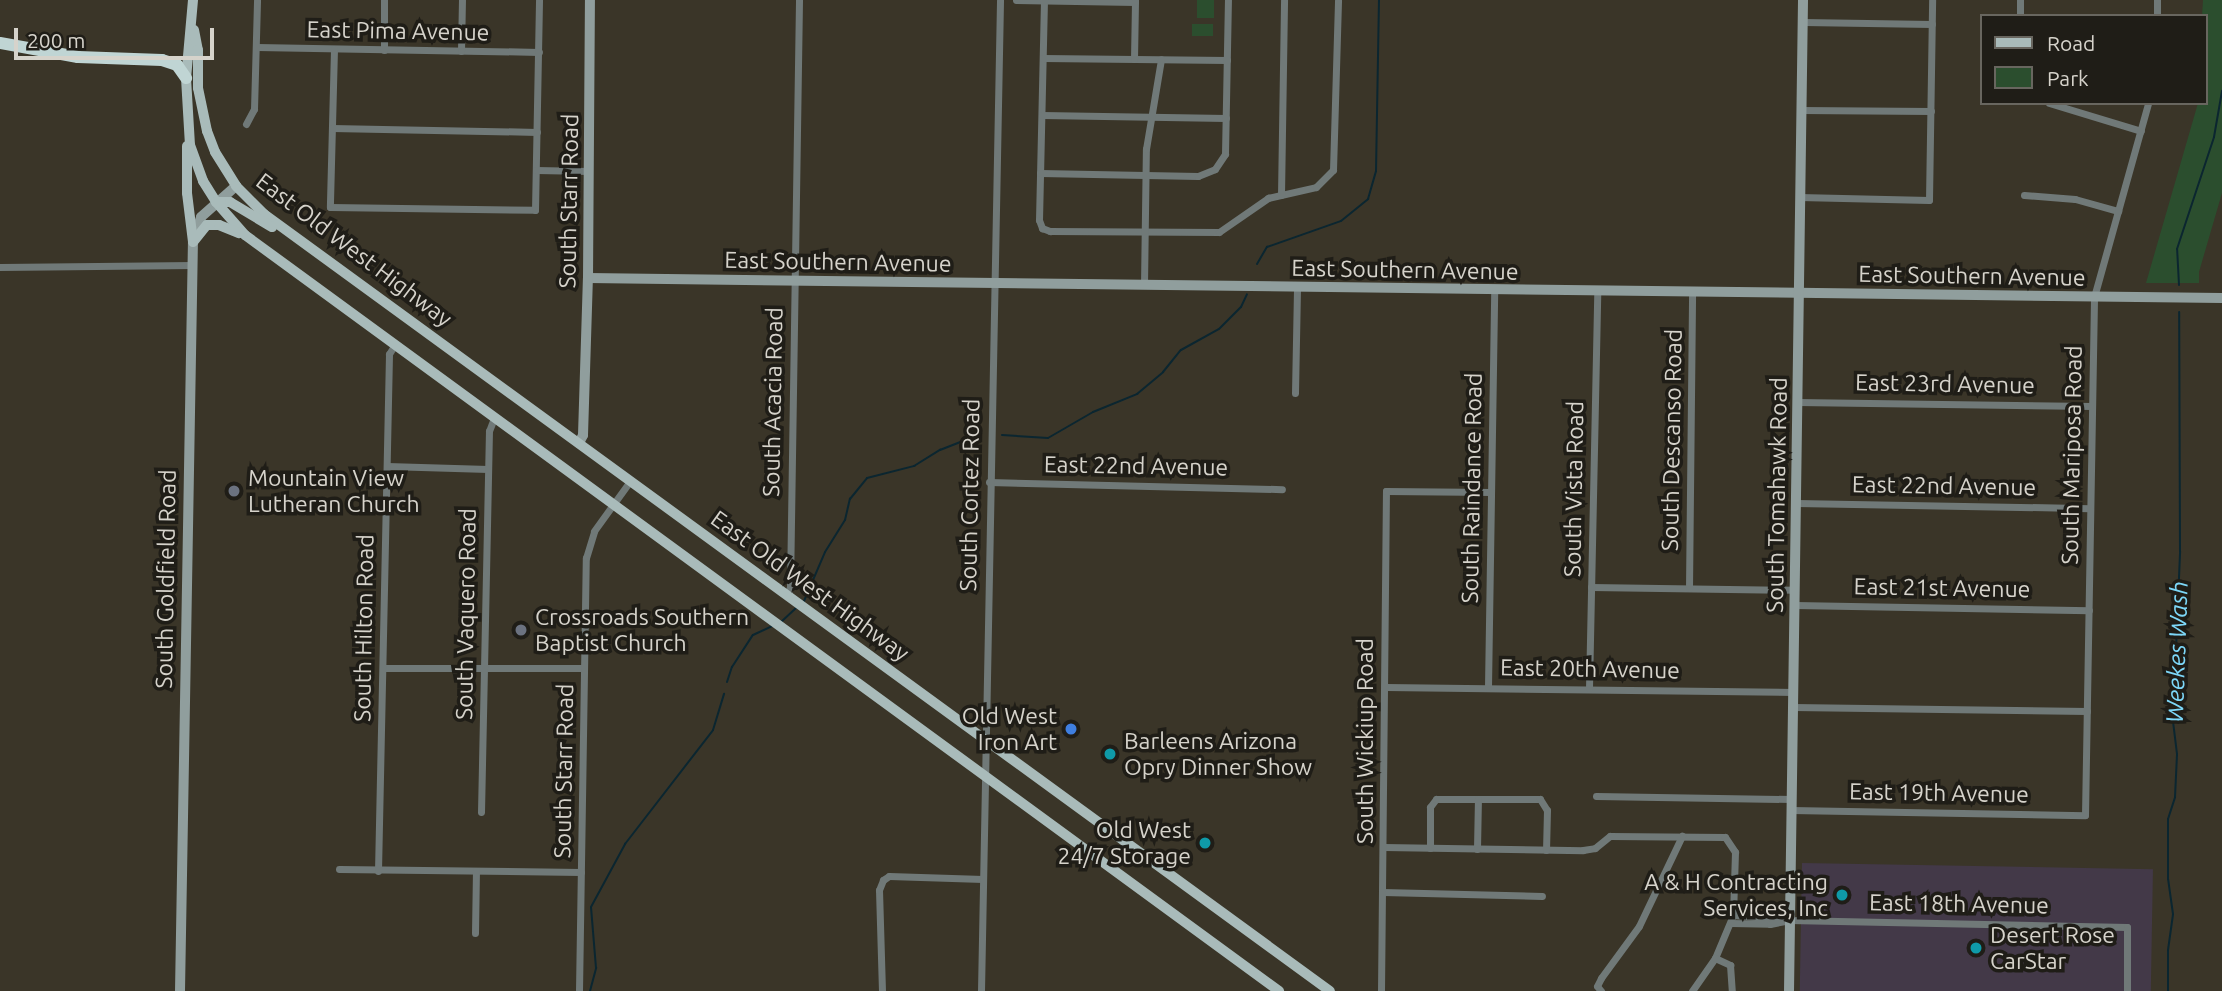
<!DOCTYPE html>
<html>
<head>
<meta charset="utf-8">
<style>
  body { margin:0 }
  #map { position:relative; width:2222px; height:991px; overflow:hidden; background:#3a3528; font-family:Ubuntu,sans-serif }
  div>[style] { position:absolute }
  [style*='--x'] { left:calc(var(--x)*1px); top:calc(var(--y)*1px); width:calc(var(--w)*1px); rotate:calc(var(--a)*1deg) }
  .industrial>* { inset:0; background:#433948; transform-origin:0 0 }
  .green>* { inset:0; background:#2b4e2e; transform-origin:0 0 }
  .stream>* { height:2px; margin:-1px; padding:0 1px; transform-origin:1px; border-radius:1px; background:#0b2630 }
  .street>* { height:7px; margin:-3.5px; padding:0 3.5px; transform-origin:3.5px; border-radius:3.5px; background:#707978 }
  .secondary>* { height:10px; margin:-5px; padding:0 5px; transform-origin:5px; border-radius:5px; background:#909e9d }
  .primary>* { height:10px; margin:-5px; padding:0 5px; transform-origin:5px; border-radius:5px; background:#a9bbba }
  .highway>* { height:12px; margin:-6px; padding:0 6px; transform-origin:6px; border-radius:6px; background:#c0d5d4 }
  .dots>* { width:19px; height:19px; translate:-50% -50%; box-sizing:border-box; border:4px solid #1f1d17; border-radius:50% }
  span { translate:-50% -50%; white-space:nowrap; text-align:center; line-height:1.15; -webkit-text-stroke:7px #1f1d17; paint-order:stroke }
  .street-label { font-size:23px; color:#d6d3cb }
  .poi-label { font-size:23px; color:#d6d3cb }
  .left { translate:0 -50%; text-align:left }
  .right { translate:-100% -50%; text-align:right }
  .water-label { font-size:24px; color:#7dd7f8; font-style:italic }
  .legend { position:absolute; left:1980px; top:14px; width:228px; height:91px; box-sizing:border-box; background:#1f1d17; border:2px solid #68665f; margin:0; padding:9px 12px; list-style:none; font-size:21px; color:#d6d3cb }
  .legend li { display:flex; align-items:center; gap:14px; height:35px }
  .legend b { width:35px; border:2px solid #68665f }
  .scale { position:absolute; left:14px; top:28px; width:200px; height:32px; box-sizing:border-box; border:4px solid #d6d3cb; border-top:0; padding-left:9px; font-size:21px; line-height:24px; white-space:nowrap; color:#d6d3cb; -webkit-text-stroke:5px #1f1d17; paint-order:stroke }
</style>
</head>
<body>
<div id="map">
  <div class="industrial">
    <div style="left:1802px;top:863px;width:351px;height:128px;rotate:1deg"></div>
  </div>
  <div class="green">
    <div style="left:1197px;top:0;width:17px;height:18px"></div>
    <div style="clip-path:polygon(2203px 0,2222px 0,2222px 193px,2199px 272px,2199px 283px,2146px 283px,2198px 103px,2206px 103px,2206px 16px,2202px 16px)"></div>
    <div style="left:1192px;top:24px;width:21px;height:12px"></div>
  </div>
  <div class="stream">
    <div style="--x:1257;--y:264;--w:20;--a:-60"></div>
    <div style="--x:1267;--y:247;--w:78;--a:-19.4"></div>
    <div style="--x:1341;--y:221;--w:35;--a:-39"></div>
    <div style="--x:1368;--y:199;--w:29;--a:-74"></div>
    <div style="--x:1376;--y:171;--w:171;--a:-89"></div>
    <div style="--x:2179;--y:285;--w:36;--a:-93"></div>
    <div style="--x:2177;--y:249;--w:118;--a:-71.7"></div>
    <div style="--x:2214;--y:137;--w:47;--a:-80.1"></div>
    <div style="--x:1002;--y:435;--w:46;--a:3.7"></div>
    <div style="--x:1048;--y:438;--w:52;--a:-30"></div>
    <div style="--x:1093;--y:412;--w:48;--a:-22.2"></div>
    <div style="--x:1137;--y:394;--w:34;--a:-40"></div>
    <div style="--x:1163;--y:372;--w:28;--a:-51"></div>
    <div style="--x:1181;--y:350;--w:43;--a:-28.9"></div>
    <div style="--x:1219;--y:329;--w:31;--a:-45"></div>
    <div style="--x:1241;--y:307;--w:14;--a:-65"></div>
    <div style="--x:804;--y:601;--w:53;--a:-66.8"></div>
    <div style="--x:825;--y:552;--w:38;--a:-58"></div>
    <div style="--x:845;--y:520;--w:22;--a:-77"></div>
    <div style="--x:850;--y:499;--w:27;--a:-51"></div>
    <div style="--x:867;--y:478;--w:49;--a:-14.3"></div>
    <div style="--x:914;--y:466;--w:31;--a:-32"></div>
    <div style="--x:940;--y:450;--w:41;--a:-21.5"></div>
    <div style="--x:781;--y:622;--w:22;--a:-43"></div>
    <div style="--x:727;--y:682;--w:16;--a:-72"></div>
    <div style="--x:732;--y:667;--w:38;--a:-57"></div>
    <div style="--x:753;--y:635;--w:21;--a:-25"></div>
    <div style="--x:590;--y:991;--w:24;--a:-75"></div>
    <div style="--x:596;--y:968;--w:61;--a:-94.7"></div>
    <div style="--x:591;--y:907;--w:72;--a:-61.6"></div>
    <div style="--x:625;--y:844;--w:144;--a:-52.3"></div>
    <div style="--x:713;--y:730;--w:38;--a:-73"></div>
    <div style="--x:2168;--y:991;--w:41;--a:-90"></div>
    <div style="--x:2168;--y:950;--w:36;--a:-82"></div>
    <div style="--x:2173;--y:914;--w:35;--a:-98"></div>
    <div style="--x:2168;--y:879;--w:60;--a:-90"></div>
    <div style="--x:2168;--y:819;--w:23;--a:-72"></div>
    <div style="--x:2175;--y:797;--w:43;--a:-87.3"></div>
    <div style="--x:2177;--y:754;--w:33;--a:-97"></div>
    <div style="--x:2173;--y:721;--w:170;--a:-87.6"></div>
    <div style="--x:2180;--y:551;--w:239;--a:-90.2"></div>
  </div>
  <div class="street">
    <div style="--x:1016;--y:0;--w:119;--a:1"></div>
    <div style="--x:1044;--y:0;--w:220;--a:91.3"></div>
    <div style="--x:1039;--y:220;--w:9;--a:69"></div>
    <div style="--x:1042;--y:228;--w:9;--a:21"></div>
    <div style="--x:1050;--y:231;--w:169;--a:0.3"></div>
    <div style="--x:1219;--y:232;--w:60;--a:-34.8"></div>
    <div style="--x:1268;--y:198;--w:49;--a:-12.9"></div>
    <div style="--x:1316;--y:187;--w:24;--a:-45"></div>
    <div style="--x:1333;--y:170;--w:170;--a:-88.3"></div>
    <div style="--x:2020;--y:0;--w:16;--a:90"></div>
    <div style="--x:2157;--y:16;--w:16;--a:-90"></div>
    <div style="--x:1803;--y:22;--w:129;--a:0.9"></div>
    <div style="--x:257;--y:47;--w:282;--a:1"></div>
    <div style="--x:334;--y:49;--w:158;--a:91.5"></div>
    <div style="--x:330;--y:207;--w:205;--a:0.8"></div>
    <div style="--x:535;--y:210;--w:210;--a:-88.9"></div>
    <div style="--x:384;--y:50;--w:50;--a:-90"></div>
    <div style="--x:461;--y:51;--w:51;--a:-88.9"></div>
    <div style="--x:1043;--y:58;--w:184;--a:0.6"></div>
    <div style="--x:1134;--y:59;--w:59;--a:-89"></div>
    <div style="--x:2049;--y:103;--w:96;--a:16.9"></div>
    <div style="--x:1801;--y:110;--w:130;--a:0.4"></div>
    <div style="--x:1042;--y:115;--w:184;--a:0.9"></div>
    <div style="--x:246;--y:124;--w:17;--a:-62"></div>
    <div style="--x:254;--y:109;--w:109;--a:-88.4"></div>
    <div style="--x:332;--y:128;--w:205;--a:1.1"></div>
    <div style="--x:536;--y:170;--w:53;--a:1.1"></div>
    <div style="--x:1040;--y:173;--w:158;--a:1.1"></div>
    <div style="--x:1198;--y:176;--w:18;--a:-22"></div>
    <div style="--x:1215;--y:169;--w:18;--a:-56"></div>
    <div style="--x:1225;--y:154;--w:154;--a:-88.9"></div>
    <div style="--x:1281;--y:195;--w:195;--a:-89.1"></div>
    <div style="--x:2024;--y:195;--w:51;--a:4.5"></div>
    <div style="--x:2075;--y:199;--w:45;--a:15.6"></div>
    <div style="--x:1799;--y:197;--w:130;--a:1.3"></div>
    <div style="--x:1929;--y:200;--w:200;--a:-89.1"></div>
    <div style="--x:0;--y:267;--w:193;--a:-0.6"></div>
    <div style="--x:1144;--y:285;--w:136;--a:-89.2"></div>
    <div style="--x:1146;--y:149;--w:91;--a:-80.5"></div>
    <div style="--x:1295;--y:393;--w:106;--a:-88.9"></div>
    <div style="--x:1797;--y:402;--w:295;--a:0.8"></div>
    <div style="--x:387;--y:466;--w:101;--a:1.7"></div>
    <div style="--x:989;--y:482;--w:293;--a:1.4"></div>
    <div style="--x:1796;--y:503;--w:294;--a:1"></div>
    <div style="--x:1591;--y:587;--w:204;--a:0.8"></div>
    <div style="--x:1689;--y:588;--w:296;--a:-89.4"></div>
    <div style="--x:787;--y:595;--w:9;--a:-69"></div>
    <div style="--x:790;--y:587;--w:587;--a:-89.12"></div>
    <div style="--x:1795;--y:605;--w:294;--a:1"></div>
    <div style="--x:384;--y:668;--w:200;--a:0"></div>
    <div style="--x:1386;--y:687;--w:408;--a:0.7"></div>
    <div style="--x:1488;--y:687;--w:397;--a:-89.1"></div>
    <div style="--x:1589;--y:688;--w:397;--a:-88.8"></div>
    <div style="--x:1793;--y:707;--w:294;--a:0.8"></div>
    <div style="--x:1596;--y:796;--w:196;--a:0.9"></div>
    <div style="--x:1791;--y:810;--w:294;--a:1"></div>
    <div style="--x:2085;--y:815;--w:518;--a:-89"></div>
    <div style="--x:2094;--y:297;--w:201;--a:-74.4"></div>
    <div style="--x:481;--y:812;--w:381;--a:-88.8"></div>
    <div style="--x:489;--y:431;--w:14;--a:-69"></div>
    <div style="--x:1384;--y:847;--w:199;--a:0.9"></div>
    <div style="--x:1583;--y:850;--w:12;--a:-9"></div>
    <div style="--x:1595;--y:848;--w:19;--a:-39"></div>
    <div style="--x:1610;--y:836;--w:115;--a:0.5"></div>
    <div style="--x:1725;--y:837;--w:18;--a:56"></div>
    <div style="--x:1735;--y:852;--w:63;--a:91.8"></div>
    <div style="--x:1733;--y:915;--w:47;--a:112.7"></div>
    <div style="--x:1715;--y:958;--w:40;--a:124.9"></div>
    <div style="--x:1430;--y:848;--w:41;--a:-90"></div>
    <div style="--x:1430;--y:807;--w:10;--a:-53"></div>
    <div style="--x:1436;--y:799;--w:104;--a:0"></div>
    <div style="--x:1540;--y:799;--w:13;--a:58"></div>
    <div style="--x:1547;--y:810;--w:40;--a:91.4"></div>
    <div style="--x:1477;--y:849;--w:50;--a:-88.9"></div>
    <div style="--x:339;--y:869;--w:242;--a:0.7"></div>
    <div style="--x:378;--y:871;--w:517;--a:-88.78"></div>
    <div style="--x:389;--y:354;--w:9;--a:-58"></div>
    <div style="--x:1383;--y:892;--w:159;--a:1.4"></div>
    <div style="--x:1733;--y:915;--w:56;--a:5.1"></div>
    <div style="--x:1789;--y:920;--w:338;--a:1.2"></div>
    <div style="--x:2127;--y:927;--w:64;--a:90"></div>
    <div style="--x:1731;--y:923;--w:39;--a:1"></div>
    <div style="--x:1770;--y:924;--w:15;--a:-11"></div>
    <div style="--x:475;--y:933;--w:62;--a:-89.1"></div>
    <div style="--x:1715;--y:958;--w:17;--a:25"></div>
    <div style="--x:1730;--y:965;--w:26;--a:86"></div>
    <div style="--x:579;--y:991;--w:433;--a:-89.1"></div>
    <div style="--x:586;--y:558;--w:28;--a:-73"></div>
    <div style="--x:594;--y:531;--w:62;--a:-54.2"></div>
    <div style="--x:882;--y:991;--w:101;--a:-91.7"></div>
    <div style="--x:879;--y:890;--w:11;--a:-68"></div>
    <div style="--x:883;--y:880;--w:7;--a:-34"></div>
    <div style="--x:889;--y:876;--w:94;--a:1.8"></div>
    <div style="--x:981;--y:991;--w:991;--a:-88.9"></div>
    <div style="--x:1381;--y:991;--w:500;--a:-89.43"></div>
    <div style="--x:1386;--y:491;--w:105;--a:0.5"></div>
    <div style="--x:1601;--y:991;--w:6;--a:-129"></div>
    <div style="--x:1597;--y:986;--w:9;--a:-63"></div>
    <div style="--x:1601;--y:978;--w:64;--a:-53.8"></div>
    <div style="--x:1639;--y:926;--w:100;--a:-64.5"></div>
  </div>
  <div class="secondary">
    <div style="--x:588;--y:278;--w:1634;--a:0.7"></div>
    <div style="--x:579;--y:443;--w:9;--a:-63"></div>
    <div style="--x:583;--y:435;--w:157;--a:-88.2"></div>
    <div style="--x:588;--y:278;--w:278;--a:-89.6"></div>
    <div style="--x:180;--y:991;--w:749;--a:-89.01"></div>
    <div style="--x:193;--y:242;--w:26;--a:-72"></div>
    <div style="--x:201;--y:217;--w:47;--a:-41.5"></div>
    <div style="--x:1789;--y:991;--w:991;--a:-89.19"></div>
  </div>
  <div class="primary">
    <div style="--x:193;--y:0;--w:78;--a:95.1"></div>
    <div style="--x:186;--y:78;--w:67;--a:86.6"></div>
    <div style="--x:190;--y:145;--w:38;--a:70"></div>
    <div style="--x:203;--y:181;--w:25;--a:58"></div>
    <div style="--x:216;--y:202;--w:44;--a:48.7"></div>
    <div style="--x:245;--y:235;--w:1281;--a:36.17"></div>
    <div style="--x:194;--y:30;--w:20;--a:79"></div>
    <div style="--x:198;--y:50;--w:38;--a:90"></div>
    <div style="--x:198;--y:88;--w:44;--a:78.2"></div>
    <div style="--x:207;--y:131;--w:22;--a:69"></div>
    <div style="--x:215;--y:152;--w:40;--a:58"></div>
    <div style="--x:236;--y:186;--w:40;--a:45"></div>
    <div style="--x:264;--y:214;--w:1319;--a:36.09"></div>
    <div style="--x:187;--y:146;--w:47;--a:90"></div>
    <div style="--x:187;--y:193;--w:49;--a:83"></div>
    <div style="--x:216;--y:202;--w:14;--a:0"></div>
    <div style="--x:230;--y:202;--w:49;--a:30.8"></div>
    <div style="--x:193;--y:242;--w:22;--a:-51"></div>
    <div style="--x:207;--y:225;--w:12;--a:0"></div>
    <div style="--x:219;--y:225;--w:22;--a:22"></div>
  </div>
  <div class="highway">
    <div style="--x:0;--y:43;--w:79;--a:10.2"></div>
    <div style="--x:78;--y:57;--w:84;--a:2"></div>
    <div style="--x:162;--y:60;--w:16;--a:18"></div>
    <div style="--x:177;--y:65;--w:16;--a:55"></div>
  </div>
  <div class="dots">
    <div style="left:234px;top:491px;background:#6b7280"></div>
    <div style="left:521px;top:630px;background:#6b7280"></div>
    <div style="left:1071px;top:729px;background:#3f7fe0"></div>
    <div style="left:1110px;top:754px;background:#0f9aa8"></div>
    <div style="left:1205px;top:843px;background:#0f9aa8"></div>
    <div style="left:1842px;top:895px;background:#0f9aa8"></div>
    <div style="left:1976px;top:948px;background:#0f9aa8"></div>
  </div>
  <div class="street-label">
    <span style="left:398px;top:31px;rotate:1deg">East Pima Avenue</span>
    <span style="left:569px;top:201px;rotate:-89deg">South Starr Road</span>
    <span style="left:354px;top:250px;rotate:37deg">East Old West Highway</span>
    <span style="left:838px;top:262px;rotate:1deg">East Southern Avenue</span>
    <span style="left:1405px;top:270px;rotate:1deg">East Southern Avenue</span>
    <span style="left:1972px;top:276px;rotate:1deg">East Southern Avenue</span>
    <span style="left:1945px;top:384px;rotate:1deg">East 23rd Avenue</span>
    <span style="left:773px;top:402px;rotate:-89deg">South Acacia Road</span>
    <span style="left:1672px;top:440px;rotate:-89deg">South Descanso Road</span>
    <span style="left:2072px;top:455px;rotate:-89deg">South Mariposa Road</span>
    <span style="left:1136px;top:466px;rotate:1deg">East 22nd Avenue</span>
    <span style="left:1944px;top:486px;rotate:1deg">East 22nd Avenue</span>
    <span style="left:1472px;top:488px;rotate:-89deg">South Raindance Road</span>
    <span style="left:1574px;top:489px;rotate:-89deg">South Vista Road</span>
    <span style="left:970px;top:495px;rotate:-89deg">South Cortez Road</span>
    <span style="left:1777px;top:495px;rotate:-89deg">South Tomahawk Road</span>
    <span style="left:166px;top:579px;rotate:-89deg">South Goldfield Road</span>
    <span style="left:810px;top:586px;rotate:36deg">East Old West Highway</span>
    <span style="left:1942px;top:588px;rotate:1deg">East 21st Avenue</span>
    <span style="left:466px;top:614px;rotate:-89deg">South Vaquero Road</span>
    <span style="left:364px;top:628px;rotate:-89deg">South Hilton Road</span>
    <span style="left:1590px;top:669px;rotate:1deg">East 20th Avenue</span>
    <span style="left:1365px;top:741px;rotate:-90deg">South Wickiup Road</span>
    <span style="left:564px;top:771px;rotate:-89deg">South Starr Road</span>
    <span style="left:1939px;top:793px;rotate:1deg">East 19th Avenue</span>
    <span style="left:1959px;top:904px;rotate:1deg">East 18th Avenue</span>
  </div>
  <div class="poi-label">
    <span class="left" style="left:248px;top:491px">Mountain View<br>Lutheran Church</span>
    <span class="left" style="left:535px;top:630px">Crossroads Southern<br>Baptist Church</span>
    <span class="right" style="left:1057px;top:729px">Old West<br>Iron Art</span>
    <span class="left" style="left:1124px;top:754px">Barleens Arizona<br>Opry Dinner Show</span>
    <span class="right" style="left:1191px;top:843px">Old West<br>24/7 Storage</span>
    <span class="right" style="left:1828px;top:895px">A &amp; H Contracting<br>Services, Inc</span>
    <span class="left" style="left:1990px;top:948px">Desert Rose<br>CarStar</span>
  </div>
  <div class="water-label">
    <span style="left:2177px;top:652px;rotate:-88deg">Weekes Wash</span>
  </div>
  <ul class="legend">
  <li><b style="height:9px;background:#a9bbba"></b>Road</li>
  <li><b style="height:19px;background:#2b4e2e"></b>Park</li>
  </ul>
  <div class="scale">200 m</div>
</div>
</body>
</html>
